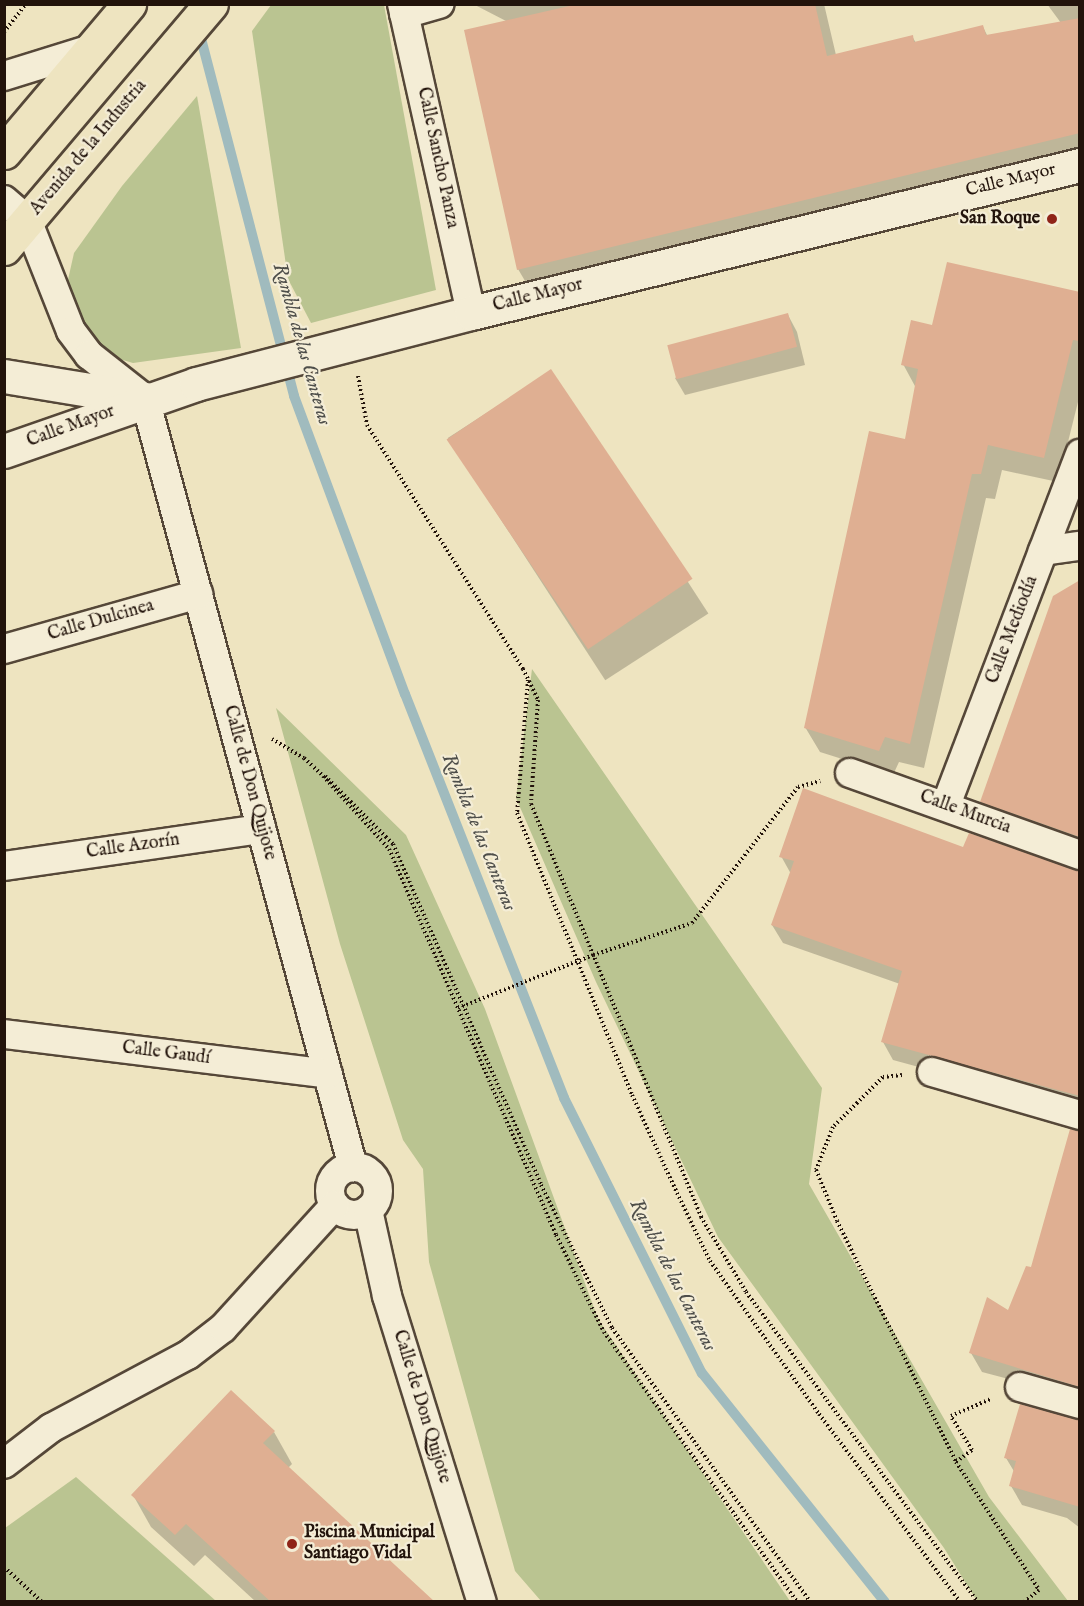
<!DOCTYPE html>
<html>
<head>
<meta charset="utf-8">
<style>
  body { margin:0 }
  #map { position:relative; width:1084px; height:1606px; overflow:hidden; background:#eee4c0; font-family:"IM FELL English",serif }
  div>[style] { position:absolute }
  [style*='--x'] { left:calc(var(--x)*1px); top:calc(var(--y)*1px); width:calc(var(--w)*1px); rotate:calc(var(--a)*1deg) }
  .green>* { inset:0; background:#bac491 }
  .shadow>* { inset:0; background:#0003; transform-origin:0 0 }
  .stream>* { height:10px; margin:-5px; padding:0 5px; transform-origin:5px; border-radius:5px; background:#a0bbbe }
  .building>* { inset:0; background:#dfaf92; transform-origin:0 0 }
  .path>* { height:4px; margin-top:-2px; transform-origin:0; background:repeating-linear-gradient(90deg,#22130b 0 1.5px,transparent 0 4.5px) }
  .roads { filter:drop-shadow(2px 0 #554738) drop-shadow(-2px 0 #554738) drop-shadow(0 2px #554738) drop-shadow(0 -2px #554738) }
  .street>* { height:28px; margin:-14px; padding:0 14px; transform-origin:14px; border-radius:14px; background:#f4edd6 }
  .street>.ring { margin:-14px; padding:0; box-sizing:content-box; background:none; border:28px solid #f4edd6; border-radius:50% }
  .secondary>* { height:33px; margin:-16.5px; padding:0 16.5px; transform-origin:16.5px; border-radius:16.5px; background:#f4edd6 }
  .primary>* { height:33px; margin:-16.5px; padding:0 16.5px; transform-origin:16.5px; border-radius:16.5px; background:#eee4c0 }
  .path-bridge>* { height:4px; margin-top:-2px; transform-origin:0; background:repeating-linear-gradient(90deg,#22130b 0 1.5px,transparent 0 4.5px) }
  .dots>* { width:16px; height:16px; translate:-50% -50%; box-sizing:border-box; border:3px solid #f4edd6; border-radius:50% }
  span { translate:-50% -50%; white-space:nowrap; text-align:center; line-height:1.15; -webkit-text-stroke:4.5px #f4edd6; paint-order:stroke }
  .street-label { font-size:18px; color:#22130b }
  .poi-label { font-size:18px; color:#22130b; font-weight:700 }
  .right { translate:-100% -50%; text-align:right }
  .left { translate:0 -50%; text-align:left }
  .water-label { font-size:20px; color:#4e4e4a; font-style:italic }
  .frame { position:absolute; inset:0; border:6px solid #22130b; pointer-events:none }
</style>
</head>
<body>
<div id="map">
  <div class="green">
    <div style="clip-path:polygon(271px 5px,384px 5px,436px 290px,311px 323px,288px 279px,252px 31px)"></div>
    <div style="clip-path:polygon(197px 96px,241px 348px,133px 363px,106px 355px,83px 331px,65px 293px,74px 253px,122px 186px)"></div>
    <div style="clip-path:polygon(532px 669px,822px 1088px,809px 1184px,989px 1497px,1068px 1601px,977px 1601px,944px 1548px,718px 1237px,596px 982px,516px 798px)"></div>
    <div style="clip-path:polygon(276px 708px,406px 835px,485px 1009px,598px 1319px,790px 1601px,541px 1601px,515px 1571px,429px 1262px,423px 1169px,403px 1140px,340px 944px)"></div>
    <div style="clip-path:polygon(76px 1477px,216px 1601px,5px 1601px,5px 1528px)"></div>
  </div>
  <div class="shadow">
    <div style="clip-path:polygon(473px 4px,824px 4px,836px 55px,912px 36px,916px 43px,983px 27px,988px 37px,1061px 23px,1047px 4px,1080px 4px,1080px 167px,535px 298px,518px 269px,508px 22px)"></div>
    <div style="clip-path:polygon(1080px 294px,1080px 394px,1058px 482px,1002px 470px,995px 499px,986px 498px,924px 768px,899px 762px,893px 775px,820px 752px,805px 727px,906px 441px,916px 388px,903px 364px,933px 326px)"></div>
    <div style="clip-path:polygon(788px 315px,797px 332px,805px 365px,685px 395px,675px 378px)"></div>
    <div style="left:551px;top:371px;width:289px;height:123px;rotate:57deg"></div>
    <div style="clip-path:polygon(1080px 583px,1080px 851px,992px 820px,982px 802px)"></div>
    <div style="clip-path:polygon(964px 849px,1080px 871px,1080px 1111px,893px 1060px,883px 1042px,900px 984px,783px 943px,772px 925px,791px 874px,781px 856px)"></div>
    <div style="clip-path:polygon(1080px 1155px,1080px 1404px,1039px 1387px,982px 1372px,971px 1353px,1009px 1313px,1032px 1269px)"></div>
    <div style="clip-path:polygon(1080px 1421px,1080px 1528px,1067px 1518px,1022px 1505px,1011px 1486px,1015px 1473px,1006px 1458px)"></div>
    <div style="clip-path:polygon(274px 1432px,292px 1464px,288px 1468px,433px 1602px,256px 1602px,205px 1555px,194px 1566px,151px 1527px,133px 1495px)"></div>
  </div>
  <div class="stream">
    <div style="--x:198;--y:27;--w:381;--a:75.4"></div>
    <div style="--x:294;--y:396;--w:318;--a:69.6"></div>
    <div style="--x:405;--y:694;--w:434;--a:68.5"></div>
    <div style="--x:564;--y:1098;--w:308;--a:63.4"></div>
    <div style="--x:702;--y:1373;--w:293;--a:51.4"></div>
  </div>
  <div class="building">
    <div style="clip-path:polygon(578px 4px,815px 4px,827px 56px,913px 35px,914px 42px,983px 25px,986px 35px,1080px 18px,1080px 133px,517px 270px,464px 30px)"></div>
    <div style="clip-path:polygon(947px 262px,1080px 292px,1080px 341px,1073px 340px,1044px 458px,988px 445px,981px 474px,972px 474px,910px 744px,885px 737px,879px 751px,804px 728px,869px 431px,905px 439px,918px 369px,901px 365px,911px 320px,932px 325px)"></div>
    <div style="left:788px;top:313px;width:35px;height:125px;rotate:75deg"></div>
    <div style="left:551px;top:369px;width:253px;height:126px;rotate:56deg"></div>
    <div style="clip-path:polygon(1080px 580px,1080px 837px,980px 802px,1053px 596px)"></div>
    <div style="clip-path:polygon(803px 788px,963px 847px,969px 833px,1080px 871px,1080px 1096px,881px 1042px,902px 971px,771px 925px,794px 861px,779px 857px)"></div>
    <div style="clip-path:polygon(1070px 1129px,1080px 1131px,1080px 1387px,969px 1353px,987px 1297px,1008px 1310px,1026px 1266px,1031px 1267px)"></div>
    <div style="clip-path:polygon(231px 1390px,275px 1431px,263px 1443px,435px 1602px,271px 1602px,186px 1524px,175px 1535px,131px 1495px)"></div>
    <div style="clip-path:polygon(1020px 1404px,1080px 1420px,1080px 1507px,1009px 1486px,1016px 1461px,1004px 1458px)"></div>
  </div>
  <div class="path">
    <div style="--x:4;--y:32;--w:36;--a:-52"></div>
    <div style="--x:358;--y:376;--w:50;--a:79.6"></div>
    <div style="--x:367;--y:425;--w:290;--a:57.4"></div>
    <div style="--x:523;--y:669;--w:34;--a:64"></div>
    <div style="--x:538;--y:700;--w:104;--a:93.9"></div>
    <div style="--x:531;--y:804;--w:447;--a:67.6"></div>
    <div style="--x:701;--y:1217;--w:87;--a:59"></div>
    <div style="--x:746;--y:1292;--w:387;--a:53.2"></div>
    <div style="--x:528;--y:680;--w:133;--a:94.7"></div>
    <div style="--x:517;--y:813;--w:305;--a:67.8"></div>
    <div style="--x:632;--y:1095;--w:108;--a:65.3"></div>
    <div style="--x:677;--y:1193;--w:76;--a:64.1"></div>
    <div style="--x:710;--y:1261;--w:188;--a:54.5"></div>
    <div style="--x:819;--y:1414;--w:235;--a:53.1"></div>
    <div style="--x:272;--y:739;--w:37;--a:31"></div>
    <div style="--x:304;--y:758;--w:26;--a:43"></div>
    <div style="--x:323;--y:776;--w:98;--a:47.9"></div>
    <div style="--x:389;--y:849;--w:421;--a:66.6"></div>
    <div style="--x:556;--y:1235;--w:108;--a:63.7"></div>
    <div style="--x:604;--y:1332;--w:332;--a:54.4"></div>
    <div style="--x:325;--y:776;--w:96;--a:45"></div>
    <div style="--x:393;--y:844;--w:372;--a:66.5"></div>
    <div style="--x:541;--y:1185;--w:160;--a:63.6"></div>
    <div style="--x:612;--y:1328;--w:338;--a:54.1"></div>
    <div style="--x:593;--y:955;--w:104;--a:-17.9"></div>
    <div style="--x:692;--y:923;--w:172;--a:-52.1"></div>
    <div style="--x:798;--y:787;--w:23;--a:-15"></div>
    <div style="--x:902;--y:1075;--w:19;--a:174"></div>
    <div style="--x:883;--y:1077;--w:71;--a:135"></div>
    <div style="--x:833;--y:1127;--w:46;--a:111.6"></div>
    <div style="--x:816;--y:1170;--w:55;--a:67.6"></div>
    <div style="--x:837;--y:1221;--w:269;--a:63.7"></div>
    <div style="--x:956;--y:1462;--w:153;--a:57"></div>
    <div style="--x:1039;--y:1590;--w:19;--a:141"></div>
    <div style="--x:956;--y:1462;--w:20;--a:-37"></div>
    <div style="--x:972;--y:1450;--w:40;--a:-122"></div>
    <div style="--x:951;--y:1416;--w:43;--a:-23"></div>
    <div style="--x:4;--y:1567;--w:52;--a:42.6"></div>
    <div style="--x:214;--y:1602;--w:2;--a:-63"></div>
  </div>
  <div class="roads">
    <div class="street">
      <div style="--x:402;--y:4;--w:317;--a:77.4"></div>
      <div style="--x:404;--y:14;--w:37;--a:-16"></div>
      <div style="--x:4;--y:76;--w:91;--a:-17.2"></div>
      <div style="--x:4;--y:200;--w:30;--a:41"></div>
      <div style="--x:27;--y:220;--w:119;--a:68.4"></div>
      <div style="--x:71;--y:331;--w:30;--a:53"></div>
      <div style="--x:89;--y:355;--w:71;--a:38.2"></div>
      <div style="--x:145;--y:399;--w:796;--a:74.85"></div>
      <div style="--x:1043;--y:551;--w:37;--a:-8"></div>
      <div style="--x:4;--y:649;--w:202;--a:-15.8"></div>
      <div style="--x:850;--y:773;--w:244;--a:19.6"></div>
      <div style="--x:946;--y:805;--w:376;--a:-69.1"></div>
      <div style="--x:4;--y:866;--w:260;--a:-8.2"></div>
      <div style="--x:4;--y:1034;--w:326;--a:7"></div>
      <div style="--x:932;--y:1072;--w:154;--a:16.2"></div>
      <div class="ring" style="left:330px;top:1167px;width:20px;height:20px"></div>
      <div style="--x:368;--y:1210;--w:88;--a:77.5"></div>
      <div style="--x:387;--y:1296;--w:320;--a:72.8"></div>
      <div style="--x:1020;--y:1387;--w:62;--a:15.8"></div>
      <div style="--x:4;--y:1464;--w:59;--a:-37.5"></div>
      <div style="--x:51;--y:1428;--w:155;--a:-28.1"></div>
      <div style="--x:188;--y:1355;--w:44;--a:-37.6"></div>
      <div style="--x:223;--y:1328;--w:166;--a:-47.7"></div>
    </div>
    <div class="secondary">
      <div style="--x:4;--y:376;--w:143;--a:9.3"></div>
      <div style="--x:4;--y:451;--w:203;--a:-19.2"></div>
      <div style="--x:196;--y:384;--w:284;--a:-14.5"></div>
      <div style="--x:471;--y:313;--w:627;--a:-13.66"></div>
    </div>
    <div class="primary">
      <div style="--x:4;--y:152;--w:194;--a:-49.8"></div>
      <div style="--x:4;--y:248;--w:320;--a:-49.7"></div>
    </div>
  </div>
  <div class="path-bridge">
    <div style="--x:458;--y:1008;--w:145;--a:-21.4"></div>
  </div>
  <div class="dots">
    <div style="left:1052px;top:219px;background:#8f2418"></div>
    <div style="left:292px;top:1544px;background:#8f2418"></div>
  </div>
  <div class="street-label">
    <span style="left:89px;top:148px;rotate:-50deg">Avenida de la Industria</span>
    <span style="left:437px;top:158px;rotate:78deg">Calle Sancho Panza</span>
    <span style="left:1011px;top:181px;rotate:-14deg">Calle Mayor</span>
    <span style="left:538px;top:296px;rotate:-14deg">Calle Mayor</span>
    <span style="left:71px;top:427px;rotate:-20deg">Calle Mayor</span>
    <span style="left:101px;top:621px;rotate:-16deg">Calle Dulcinea</span>
    <span style="left:1013px;top:630px;rotate:-69deg">Calle Mediodía</span>
    <span style="left:249px;top:783px;rotate:75deg">Calle de Don Quijote</span>
    <span style="left:965px;top:813px;rotate:20deg">Calle Murcia</span>
    <span style="left:133px;top:847px;rotate:-8deg">Calle Azorín</span>
    <span style="left:166px;top:1054px;rotate:7deg">Calle Gaudí</span>
    <span style="left:421px;top:1407px;rotate:73deg">Calle de Don Quijote</span>
  </div>
  <div class="poi-label">
    <span class="right" style="left:1040px;top:219px">San Roque</span>
    <span class="left" style="left:304px;top:1544px">Piscina Municipal<br>Santiago Vidal</span>
  </div>
  <div class="water-label">
    <span style="left:302px;top:344px;rotate:74deg">Rambla de las Canteras</span>
    <span style="left:479px;top:832px;rotate:68deg">Rambla de las Canteras</span>
    <span style="left:673px;top:1275px;rotate:63deg">Rambla de las Canteras</span>
  </div>
  <div class="frame"></div>
</div>
</body>
</html>
